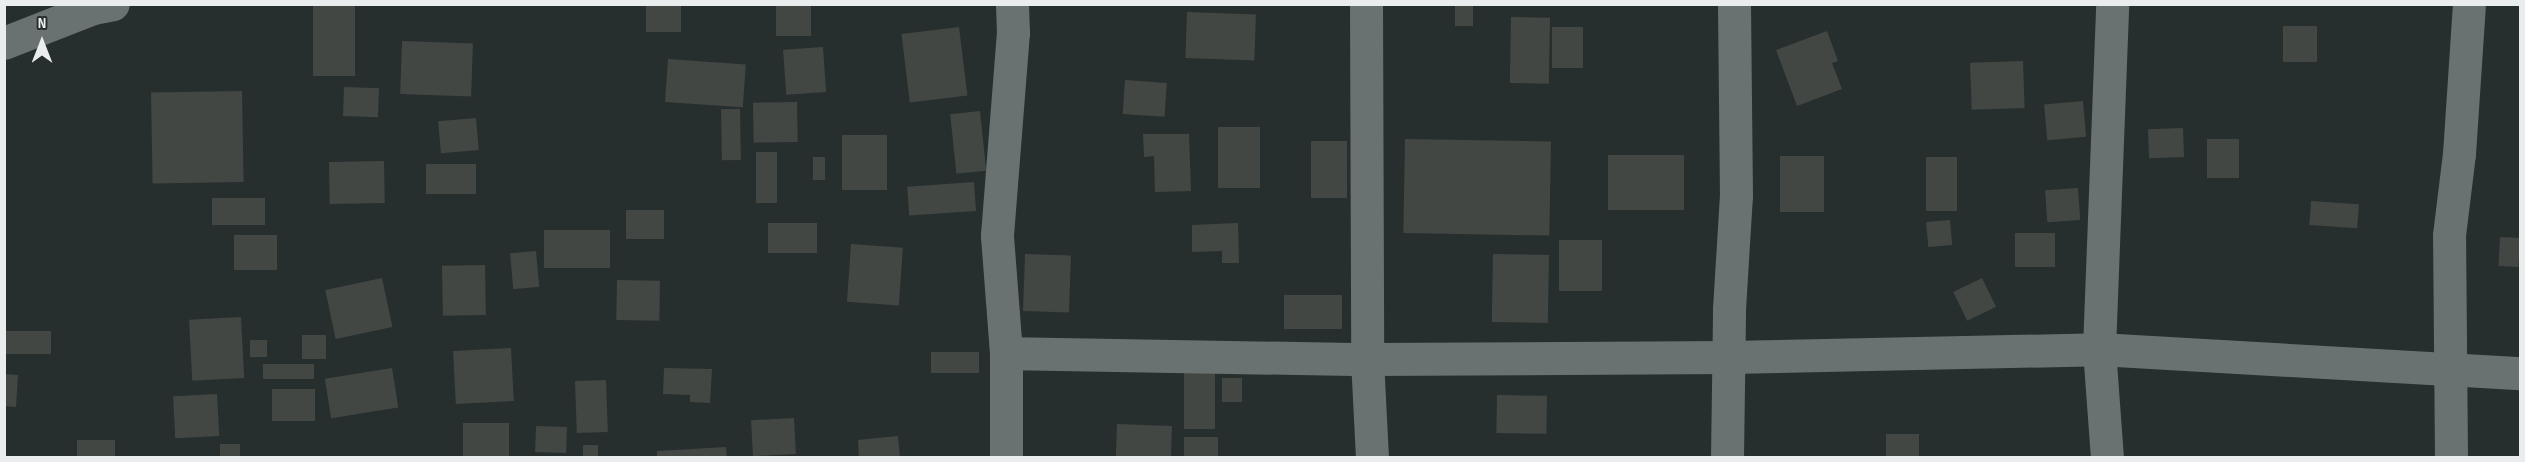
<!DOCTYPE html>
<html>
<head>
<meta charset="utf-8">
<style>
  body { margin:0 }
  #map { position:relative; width:2525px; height:462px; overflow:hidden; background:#272e2e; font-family:"Sofia Sans Condensed",sans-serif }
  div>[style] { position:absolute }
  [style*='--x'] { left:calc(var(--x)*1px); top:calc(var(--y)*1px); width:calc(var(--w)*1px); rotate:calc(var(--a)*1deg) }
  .building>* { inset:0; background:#424744; transform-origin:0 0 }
  .minor>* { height:33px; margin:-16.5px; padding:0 16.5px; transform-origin:16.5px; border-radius:16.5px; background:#6a7271 }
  span { translate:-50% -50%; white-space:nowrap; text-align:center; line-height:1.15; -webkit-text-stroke:4.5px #272e2e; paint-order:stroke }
  .frame { position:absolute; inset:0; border:6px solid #e9eded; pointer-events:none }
  .north { position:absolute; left:12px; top:12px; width:60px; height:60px; -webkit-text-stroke:4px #272e2e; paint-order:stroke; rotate:0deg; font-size:16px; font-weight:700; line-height:24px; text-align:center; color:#e9eded }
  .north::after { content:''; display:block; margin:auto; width:21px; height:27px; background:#e9eded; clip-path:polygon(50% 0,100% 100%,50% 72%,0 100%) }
</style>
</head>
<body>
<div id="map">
  <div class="building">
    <div style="left:646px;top:4px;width:35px;height:28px"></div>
    <div style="left:776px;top:4px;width:35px;height:32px"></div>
    <div style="left:1455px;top:4px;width:18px;height:22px"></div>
    <div style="left:313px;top:5px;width:42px;height:71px"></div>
    <div style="left:1187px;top:12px;width:69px;height:46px;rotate:2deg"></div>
    <div style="left:1511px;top:17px;width:39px;height:66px;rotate:1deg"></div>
    <div style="left:2283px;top:26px;width:34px;height:36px"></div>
    <div style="left:959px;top:27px;width:69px;height:58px;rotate:83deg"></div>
    <div style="left:1552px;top:27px;width:31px;height:41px"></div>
    <div style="clip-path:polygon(1827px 31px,1838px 61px,1832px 63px,1842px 89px,1797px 106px,1776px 50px)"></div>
    <div style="left:402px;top:41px;width:71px;height:53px;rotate:2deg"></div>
    <div style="left:823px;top:47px;width:45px;height:40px;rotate:86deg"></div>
    <div style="left:668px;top:59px;width:78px;height:43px;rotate:4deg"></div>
    <div style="left:2023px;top:61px;width:47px;height:53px;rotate:88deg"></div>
    <div style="left:1125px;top:80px;width:42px;height:34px;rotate:4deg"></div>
    <div style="left:344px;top:87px;width:35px;height:29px;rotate:2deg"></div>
    <div style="left:242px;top:91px;width:91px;height:91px;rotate:89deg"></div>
    <div style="left:2083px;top:101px;width:36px;height:39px;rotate:85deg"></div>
    <div style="left:797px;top:102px;width:40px;height:44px;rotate:89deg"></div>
    <div style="left:740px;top:109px;width:51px;height:19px;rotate:89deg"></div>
    <div style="left:980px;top:111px;width:60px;height:30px;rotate:84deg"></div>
    <div style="left:476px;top:118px;width:32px;height:38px;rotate:85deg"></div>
    <div style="left:1218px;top:127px;width:42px;height:61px"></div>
    <div style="left:2183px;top:128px;width:29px;height:35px;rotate:88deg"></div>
    <div style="clip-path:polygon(1143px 134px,1189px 134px,1191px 191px,1155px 192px,1154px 156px,1144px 157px)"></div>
    <div style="left:842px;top:135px;width:45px;height:55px"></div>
    <div style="left:1405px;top:139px;width:146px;height:94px;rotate:1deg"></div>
    <div style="left:2207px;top:139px;width:32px;height:39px"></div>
    <div style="left:1311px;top:141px;width:36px;height:57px"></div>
    <div style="left:756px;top:152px;width:21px;height:51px"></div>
    <div style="left:1608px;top:155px;width:76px;height:55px"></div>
    <div style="left:1780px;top:156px;width:44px;height:56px"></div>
    <div style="left:813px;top:157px;width:12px;height:23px"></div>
    <div style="left:1926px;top:157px;width:31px;height:54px"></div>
    <div style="left:384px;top:161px;width:42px;height:55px;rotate:89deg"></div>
    <div style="left:426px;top:164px;width:50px;height:30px"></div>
    <div style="left:974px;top:182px;width:29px;height:67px;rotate:86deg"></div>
    <div style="left:2078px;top:188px;width:32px;height:33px;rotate:86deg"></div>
    <div style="left:212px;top:198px;width:53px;height:27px"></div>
    <div style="left:2311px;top:201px;width:48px;height:24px;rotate:4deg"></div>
    <div style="left:626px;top:210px;width:38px;height:29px"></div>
    <div style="left:1950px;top:220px;width:25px;height:24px;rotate:85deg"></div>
    <div style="left:768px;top:223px;width:49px;height:30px"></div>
    <div style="clip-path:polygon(1238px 223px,1239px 263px,1222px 263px,1222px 251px,1192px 252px,1192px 225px)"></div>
    <div style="left:544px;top:230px;width:66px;height:38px"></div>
    <div style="left:2015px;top:233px;width:40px;height:34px"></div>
    <div style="left:234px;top:235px;width:43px;height:35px"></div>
    <div style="left:2500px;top:237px;width:20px;height:29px;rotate:3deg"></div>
    <div style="left:1559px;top:240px;width:43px;height:51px"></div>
    <div style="left:851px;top:244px;width:52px;height:58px;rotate:4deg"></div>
    <div style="left:536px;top:251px;width:36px;height:26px;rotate:85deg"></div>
    <div style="left:1025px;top:254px;width:46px;height:57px;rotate:2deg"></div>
    <div style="left:1493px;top:254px;width:56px;height:68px;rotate:1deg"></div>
    <div style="left:485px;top:265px;width:50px;height:43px;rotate:89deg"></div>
    <div style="left:382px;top:278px;width:50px;height:58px;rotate:78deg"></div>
    <div style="left:1982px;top:278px;width:32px;height:32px;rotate:64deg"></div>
    <div style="left:617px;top:280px;width:43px;height:40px;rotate:1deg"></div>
    <div style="left:1284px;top:295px;width:58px;height:34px"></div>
    <div style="left:241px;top:317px;width:61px;height:52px;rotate:87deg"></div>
    <div style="left:5px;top:331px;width:46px;height:23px"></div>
    <div style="left:302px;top:335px;width:24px;height:24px"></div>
    <div style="left:250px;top:340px;width:17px;height:17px"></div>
    <div style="left:511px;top:348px;width:53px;height:58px;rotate:87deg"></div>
    <div style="left:931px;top:352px;width:48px;height:21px"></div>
    <div style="left:314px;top:364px;width:15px;height:51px;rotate:90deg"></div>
    <div style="left:392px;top:368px;width:40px;height:68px;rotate:81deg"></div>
    <div style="clip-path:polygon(664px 368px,712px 369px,710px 403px,690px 402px,690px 395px,663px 394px)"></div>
    <div style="left:1184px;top:372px;width:31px;height:57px"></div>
    <div style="clip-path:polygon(4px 374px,18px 375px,16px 407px,4px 406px)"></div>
    <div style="left:1222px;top:378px;width:20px;height:24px"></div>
    <div style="left:606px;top:380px;width:52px;height:31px;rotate:88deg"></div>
    <div style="left:272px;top:389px;width:43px;height:32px"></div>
    <div style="left:217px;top:394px;width:42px;height:44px;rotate:87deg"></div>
    <div style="left:1497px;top:395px;width:50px;height:38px;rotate:1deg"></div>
    <div style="left:794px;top:418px;width:36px;height:43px;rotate:87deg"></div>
    <div style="left:463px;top:423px;width:46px;height:35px"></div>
    <div style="left:1117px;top:424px;width:55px;height:34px;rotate:2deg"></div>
    <div style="left:536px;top:426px;width:31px;height:26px;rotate:2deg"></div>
    <div style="left:1886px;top:434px;width:33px;height:24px"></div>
    <div style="clip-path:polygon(898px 436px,900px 458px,859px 458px,858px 440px)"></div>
    <div style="left:1184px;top:437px;width:34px;height:21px"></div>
    <div style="left:77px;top:440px;width:38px;height:18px"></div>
    <div style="left:220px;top:444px;width:20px;height:14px"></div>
    <div style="left:583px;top:445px;width:15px;height:13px"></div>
    <div style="clip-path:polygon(726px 447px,727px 458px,657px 458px,657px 451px)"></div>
  </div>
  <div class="minor">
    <div style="--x:1366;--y:4;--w:355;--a:89.8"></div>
    <div style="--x:1367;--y:359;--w:99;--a:87.1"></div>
    <div style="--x:4;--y:43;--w:96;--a:-21.5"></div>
    <div style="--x:93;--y:8;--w:20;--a:-11"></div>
    <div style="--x:1006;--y:353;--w:361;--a:1"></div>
    <div style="--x:1367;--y:359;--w:361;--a:-0.3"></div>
    <div style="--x:1728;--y:357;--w:371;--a:-1.2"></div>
    <div style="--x:2099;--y:349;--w:422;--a:3.3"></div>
    <div style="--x:1006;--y:458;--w:105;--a:-90"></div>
    <div style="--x:1006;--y:353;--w:118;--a:-94.4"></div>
    <div style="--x:997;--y:235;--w:203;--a:-85.5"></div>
    <div style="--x:1013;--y:33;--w:29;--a:-92"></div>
    <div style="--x:1727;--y:458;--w:149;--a:-89.2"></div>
    <div style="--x:1729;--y:309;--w:113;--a:-86.5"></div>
    <div style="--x:1736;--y:196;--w:192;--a:-90.6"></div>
    <div style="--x:2107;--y:458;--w:109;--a:-94.2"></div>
    <div style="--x:2099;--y:349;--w:345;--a:-87.8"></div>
    <div style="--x:2451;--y:458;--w:223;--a:-90.5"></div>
    <div style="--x:2449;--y:235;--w:82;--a:-83"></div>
    <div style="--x:2459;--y:154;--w:150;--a:-86.2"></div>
  </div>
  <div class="frame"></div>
  <div class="north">N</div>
</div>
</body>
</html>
